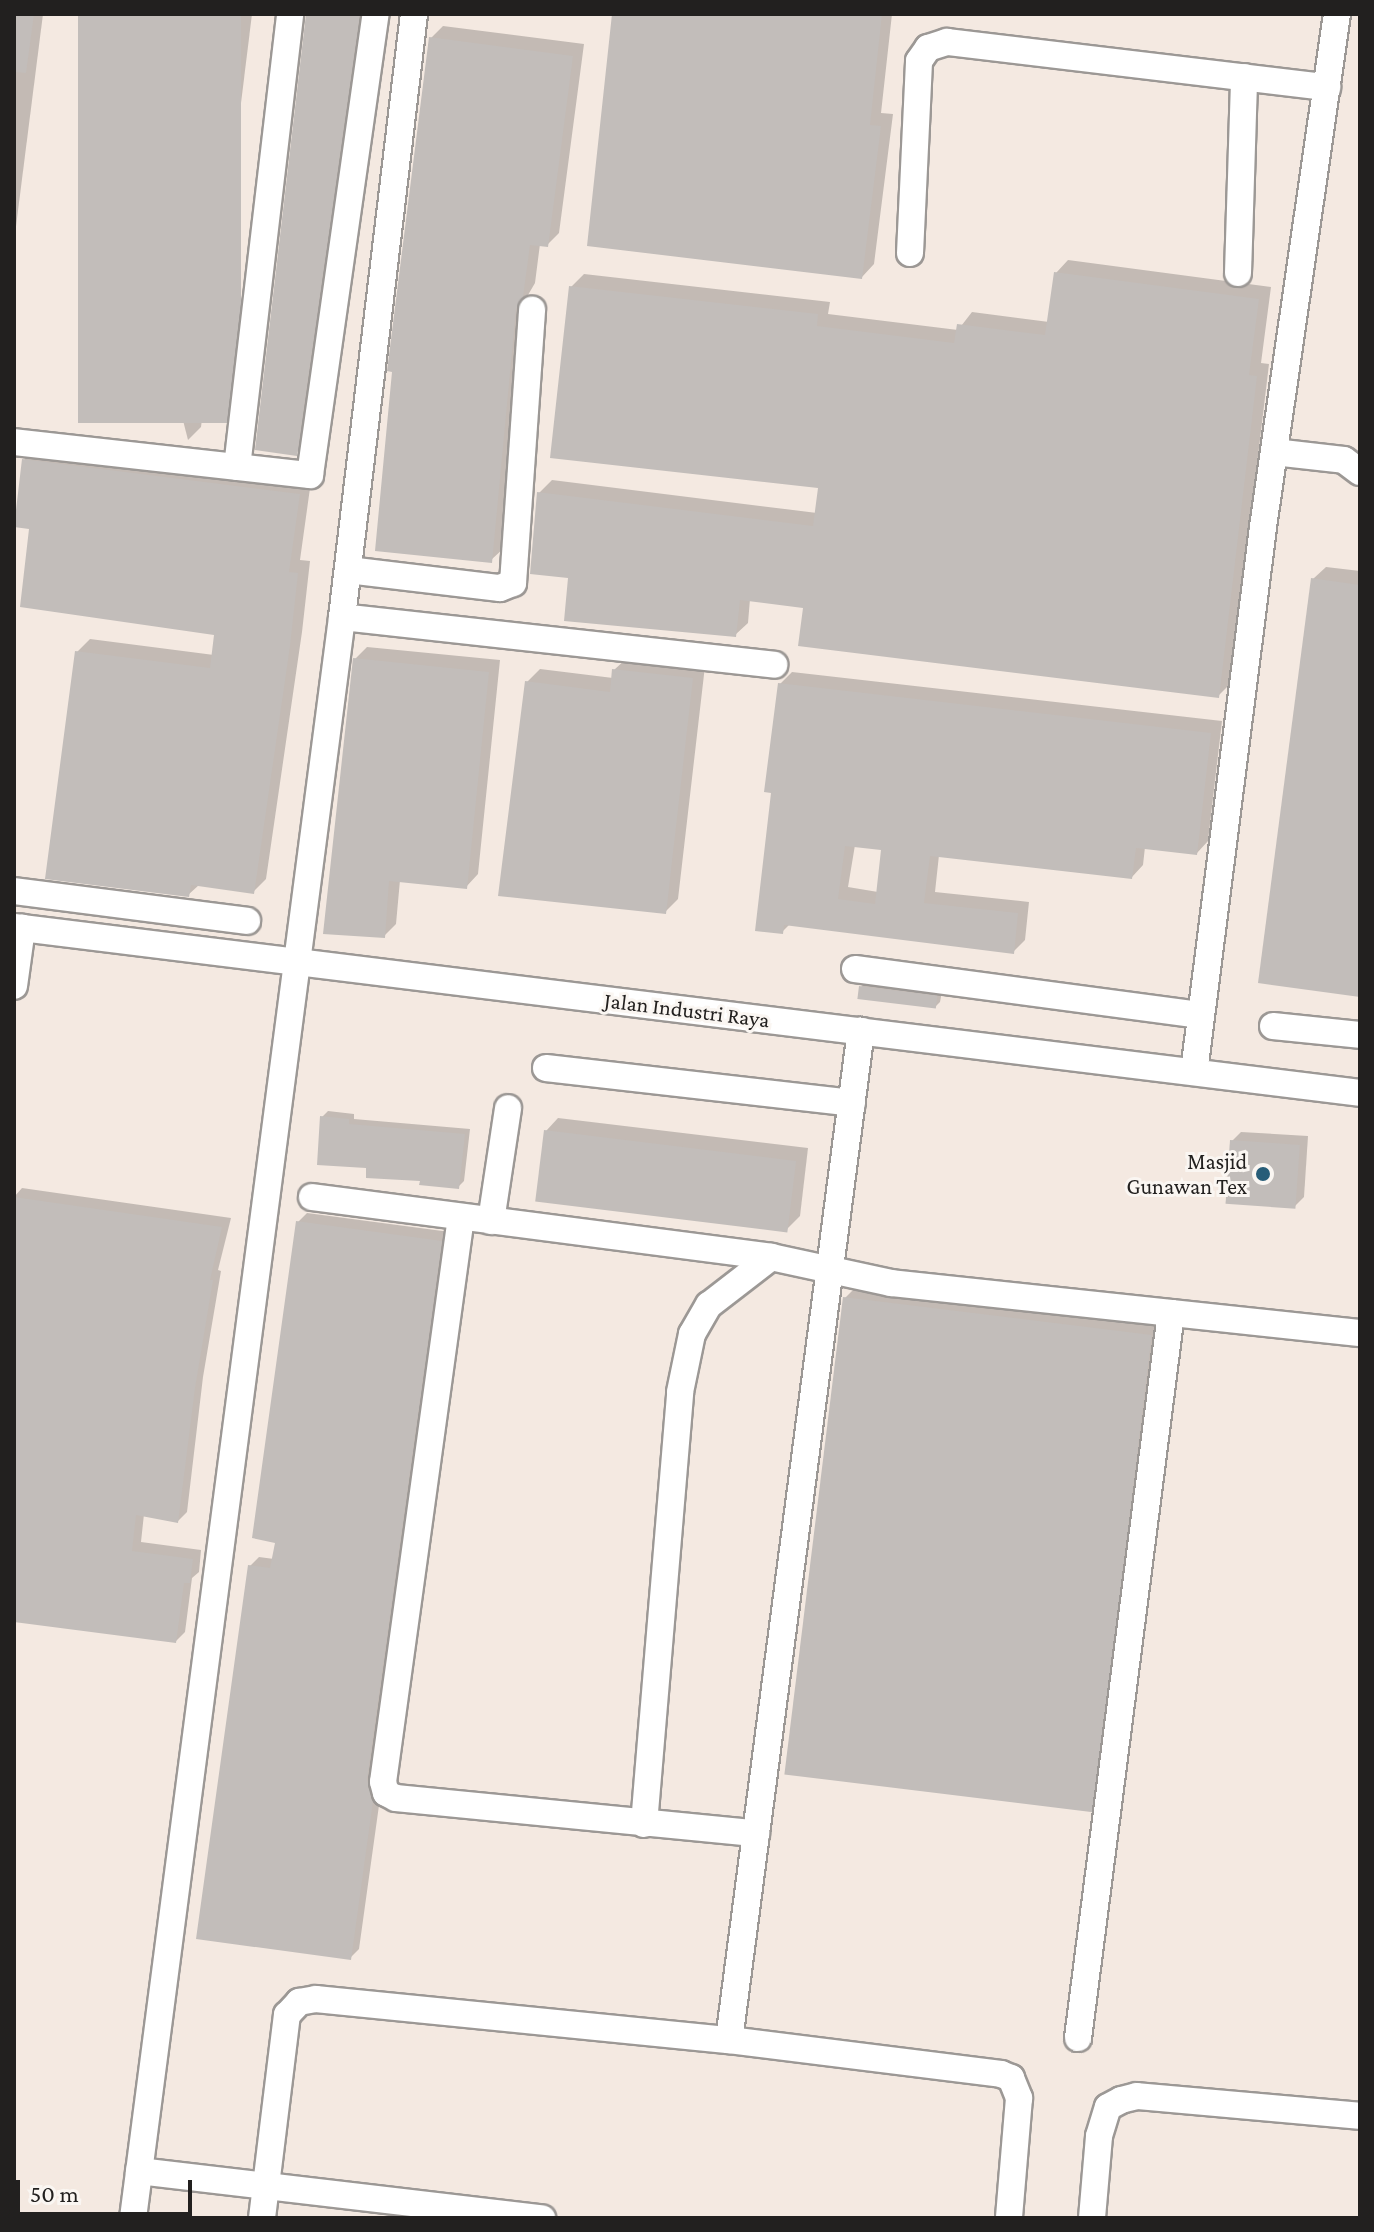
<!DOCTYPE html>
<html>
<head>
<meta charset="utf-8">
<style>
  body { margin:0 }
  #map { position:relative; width:1374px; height:2232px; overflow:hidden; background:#faf6f2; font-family:"Crimson Pro",serif }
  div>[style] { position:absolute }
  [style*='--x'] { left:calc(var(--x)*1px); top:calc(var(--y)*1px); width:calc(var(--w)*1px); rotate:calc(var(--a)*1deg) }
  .built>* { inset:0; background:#f4e9e1; transform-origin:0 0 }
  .shadow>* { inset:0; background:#0003 }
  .building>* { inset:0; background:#c2bdba; transform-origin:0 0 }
  .roads { filter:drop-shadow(2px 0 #9c9895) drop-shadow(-2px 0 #9c9895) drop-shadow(0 2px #9c9895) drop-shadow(0 -2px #9c9895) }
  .minor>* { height:26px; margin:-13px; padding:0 13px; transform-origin:13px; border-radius:13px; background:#fff }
  .dots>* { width:22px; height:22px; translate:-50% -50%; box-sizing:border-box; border:4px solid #faf6f2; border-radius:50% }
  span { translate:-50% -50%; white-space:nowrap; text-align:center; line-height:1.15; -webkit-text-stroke:6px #faf6f2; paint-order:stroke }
  .street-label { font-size:22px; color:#22201f }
  .poi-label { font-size:22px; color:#22201f }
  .right { translate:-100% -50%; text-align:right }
  .frame { position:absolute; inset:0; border:16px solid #22201f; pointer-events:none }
  .scale { position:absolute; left:16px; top:2180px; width:176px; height:36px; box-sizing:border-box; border:4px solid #22201f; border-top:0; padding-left:10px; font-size:24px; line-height:28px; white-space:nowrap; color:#22201f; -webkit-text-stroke:6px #faf6f2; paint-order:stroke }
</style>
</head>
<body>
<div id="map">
  <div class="built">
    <div style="left:14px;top:14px;width:1346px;height:2204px"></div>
  </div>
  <div class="shadow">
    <div style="clip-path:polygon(14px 14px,43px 14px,14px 242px)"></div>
    <div style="clip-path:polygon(80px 14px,252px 14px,201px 427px,188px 440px)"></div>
    <div style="clip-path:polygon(307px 14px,369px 14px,309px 441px,296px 453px)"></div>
    <div style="clip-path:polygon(615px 14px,892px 14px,881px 113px,893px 114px,874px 264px,862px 277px)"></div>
    <div style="clip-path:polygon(443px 26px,584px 44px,559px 233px,547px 245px,540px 244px,535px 283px,528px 295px,504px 548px,491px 560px,394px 370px,431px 38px)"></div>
    <div style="clip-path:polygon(1068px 260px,1271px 287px,1261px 363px,1269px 364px,1231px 683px,1218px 696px,805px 606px,750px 599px,748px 623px,735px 635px,570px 577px,539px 493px,552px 480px,817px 513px,820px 486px,571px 287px,584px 274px,830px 302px,828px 314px,958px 330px,972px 312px,1049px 322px,1056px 273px)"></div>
    <div style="clip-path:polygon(37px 447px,311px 481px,300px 560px,310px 561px,302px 632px,266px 879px,253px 892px,199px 885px,188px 895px,77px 652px,90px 639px,214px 655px,217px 633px,31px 527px,24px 460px)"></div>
    <div style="clip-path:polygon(1326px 567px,1360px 571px,1360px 995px,1313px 579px)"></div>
    <div style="clip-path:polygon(367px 647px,500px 660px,478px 874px,466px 887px,400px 880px,396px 924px,384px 936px,355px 659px)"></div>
    <div style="clip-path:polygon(627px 658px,705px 666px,678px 899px,666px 911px,527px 682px,540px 669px,613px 678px,614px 670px)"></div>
    <div style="clip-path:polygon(evenodd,792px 672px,1222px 721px,1208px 841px,1197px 853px,1145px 847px,1143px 865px,1132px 877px,939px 855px,935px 892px,1029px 902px,1025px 940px,1013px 952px,790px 924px,782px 932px,773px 791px,780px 684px,792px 672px,855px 845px,883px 848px,878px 892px,848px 887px,855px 845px)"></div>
    <div style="clip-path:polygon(867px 981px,942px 991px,940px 1002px,934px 1008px,861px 987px)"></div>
    <div style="clip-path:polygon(328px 1111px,354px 1114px,354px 1119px,470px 1129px,464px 1181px,458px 1187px,368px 1166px,322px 1117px)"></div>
    <div style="clip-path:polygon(558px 1118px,808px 1148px,800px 1216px,787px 1229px,546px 1131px)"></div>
    <div style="clip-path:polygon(1241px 1132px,1308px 1136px,1304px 1197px,1295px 1206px,1232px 1141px)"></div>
    <div style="clip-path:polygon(22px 1188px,231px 1218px,218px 1270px,221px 1271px,203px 1377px,187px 1512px,178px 1521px,144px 1514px,141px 1542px,201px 1550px,199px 1572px,192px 1578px,185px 1632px,176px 1641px,14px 1620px,14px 1197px)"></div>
    <div style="clip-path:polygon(307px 1213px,450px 1232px,381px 1791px,359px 1949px,350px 1958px,250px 1566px,259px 1557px,274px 1559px,298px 1222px)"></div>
    <div style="clip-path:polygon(854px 1289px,1160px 1326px,1100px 1799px,1090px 1809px,845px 1298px)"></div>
  </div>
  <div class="building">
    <div style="clip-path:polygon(14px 14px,34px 14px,26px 73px,14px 72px)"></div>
    <div style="left:78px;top:14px;width:163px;height:409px"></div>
    <div style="clip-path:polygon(306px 14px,360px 14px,297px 456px,255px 450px)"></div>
    <div style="clip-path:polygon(612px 14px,882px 14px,870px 125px,881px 126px,862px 279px,587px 246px)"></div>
    <div style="clip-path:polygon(429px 37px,573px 56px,548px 247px,530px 245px,523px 297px,516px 309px,492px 563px,375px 551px,392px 372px,387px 371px)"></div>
    <div style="clip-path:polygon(1054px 272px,1259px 299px,1249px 375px,1257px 376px,1219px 698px,798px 646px,803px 608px,740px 600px,736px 637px,564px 621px,568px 578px,530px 574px,537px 492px,813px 526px,818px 488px,550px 458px,569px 286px,818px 314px,817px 326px,954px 343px,957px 324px,1045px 335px)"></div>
    <div style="clip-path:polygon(22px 459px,300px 494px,289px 572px,298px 573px,290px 646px,254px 894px,191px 885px,189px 897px,45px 879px,75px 651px,210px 668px,214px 635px,20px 607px,29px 529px,14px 527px)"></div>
    <div style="clip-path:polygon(1311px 578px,1360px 585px,1360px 997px,1258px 983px)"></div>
    <div style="clip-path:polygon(353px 658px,489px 672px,467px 889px,389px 881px,385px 938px,323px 934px)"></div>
    <div style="clip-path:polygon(612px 669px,693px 678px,666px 914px,498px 896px,525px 681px,610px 692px)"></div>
    <div style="clip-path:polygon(evenodd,778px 683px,1211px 733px,1197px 855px,1136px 848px,1132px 879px,930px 856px,924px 903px,1018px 913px,1014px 954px,784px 925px,783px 934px,755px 931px,771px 793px,764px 792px,778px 683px,845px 846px,881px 850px,875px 904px,838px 899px,845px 846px)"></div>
    <div style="left:859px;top:986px;width:79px;height:13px;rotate:7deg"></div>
    <div style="clip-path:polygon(320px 1116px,349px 1119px,349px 1124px,465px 1134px,459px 1189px,419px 1185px,420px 1181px,366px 1178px,366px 1168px,317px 1165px)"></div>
    <div style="left:544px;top:1130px;width:254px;height:72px;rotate:7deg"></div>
    <div style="left:1230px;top:1140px;width:70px;height:64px;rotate:4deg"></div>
    <div style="clip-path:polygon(14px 1197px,222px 1227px,210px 1280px,213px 1280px,195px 1388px,178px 1523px,136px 1515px,132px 1551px,193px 1559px,190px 1583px,184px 1583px,176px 1643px,14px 1622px)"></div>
    <div style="clip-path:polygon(296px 1221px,442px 1241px,367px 1780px,373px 1801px,351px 1960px,196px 1939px,248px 1565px,270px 1568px,275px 1543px,252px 1538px)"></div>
    <div style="left:843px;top:1297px;width:311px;height:481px;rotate:7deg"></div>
  </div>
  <div class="roads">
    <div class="minor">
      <div style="--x:910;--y:253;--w:192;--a:-87.3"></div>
      <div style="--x:919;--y:61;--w:16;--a:-55"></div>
      <div style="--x:928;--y:48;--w:20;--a:-18"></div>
      <div style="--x:947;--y:42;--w:383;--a:6.8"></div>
      <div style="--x:1238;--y:273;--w:196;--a:-88.2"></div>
      <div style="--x:14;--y:442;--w:298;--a:6.4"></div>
      <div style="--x:310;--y:475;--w:466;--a:-81.9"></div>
      <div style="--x:1274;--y:452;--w:70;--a:6.5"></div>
      <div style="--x:1344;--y:460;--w:20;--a:37"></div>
      <div style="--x:237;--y:467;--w:456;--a:-83.3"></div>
      <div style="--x:348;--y:570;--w:153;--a:6.8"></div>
      <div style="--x:500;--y:588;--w:14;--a:-21"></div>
      <div style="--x:513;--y:583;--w:274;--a:-86"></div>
      <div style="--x:342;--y:617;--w:435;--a:6.3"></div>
      <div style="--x:14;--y:891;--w:235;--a:7.3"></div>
      <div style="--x:14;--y:927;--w:1356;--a:7.03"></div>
      <div style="--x:855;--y:969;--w:349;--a:7.6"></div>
      <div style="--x:14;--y:986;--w:59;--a:-82.1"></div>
      <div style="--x:1273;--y:1026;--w:87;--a:5.9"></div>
      <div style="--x:546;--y:1068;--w:308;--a:6.5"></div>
      <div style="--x:1194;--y:1072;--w:549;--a:-82.78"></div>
      <div style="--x:1263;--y:527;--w:518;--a:-81.79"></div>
      <div style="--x:312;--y:1197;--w:463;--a:7.4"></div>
      <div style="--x:771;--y:1257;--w:123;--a:12.2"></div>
      <div style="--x:891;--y:1283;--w:472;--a:6.1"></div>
      <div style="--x:461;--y:1217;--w:570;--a:97.86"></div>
      <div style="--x:383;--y:1782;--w:11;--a:75"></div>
      <div style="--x:386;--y:1793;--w:11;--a:27"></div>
      <div style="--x:396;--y:1798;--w:362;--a:5.6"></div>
      <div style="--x:491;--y:1221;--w:114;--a:-81.4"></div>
      <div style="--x:644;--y:1824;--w:433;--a:-85.2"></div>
      <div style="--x:680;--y:1392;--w:59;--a:-78.3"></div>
      <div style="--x:692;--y:1334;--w:34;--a:-60"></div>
      <div style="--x:709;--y:1305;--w:78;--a:-37.7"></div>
      <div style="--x:1078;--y:2038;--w:731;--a:-82.69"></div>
      <div style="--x:729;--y:2040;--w:1018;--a:-82.55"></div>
      <div style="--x:139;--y:2171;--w:406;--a:6.7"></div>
      <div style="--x:133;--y:2218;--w:1615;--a:-82.56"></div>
      <div style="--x:342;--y:617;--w:607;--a:-83.19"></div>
      <div style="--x:262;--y:2218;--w:205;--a:-83"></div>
      <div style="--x:287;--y:2015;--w:18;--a:-47"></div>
      <div style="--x:299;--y:2002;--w:17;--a:-10"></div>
      <div style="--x:316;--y:1999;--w:415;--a:5.7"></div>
      <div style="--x:729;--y:2040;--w:274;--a:7.1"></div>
      <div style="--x:1001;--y:2074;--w:11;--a:22"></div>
      <div style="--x:1011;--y:2078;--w:22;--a:68"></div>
      <div style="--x:1019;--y:2098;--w:120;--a:94.8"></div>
      <div style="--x:1092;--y:2218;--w:82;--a:-85.1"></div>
      <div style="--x:1099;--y:2136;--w:30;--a:-73"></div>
      <div style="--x:1108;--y:2107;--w:15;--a:-28"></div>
      <div style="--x:1121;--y:2100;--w:16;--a:-14"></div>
      <div style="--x:1137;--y:2096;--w:224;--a:5.1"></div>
    </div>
  </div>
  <div class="dots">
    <div style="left:1263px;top:1174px;background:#275d78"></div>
  </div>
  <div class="street-label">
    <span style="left:687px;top:1010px;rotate:7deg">Jalan Industri Raya</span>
  </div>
  <div class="poi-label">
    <span class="right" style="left:1247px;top:1174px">Masjid<br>Gunawan Tex</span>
  </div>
  <div class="frame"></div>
  <div class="scale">50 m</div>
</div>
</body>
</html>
